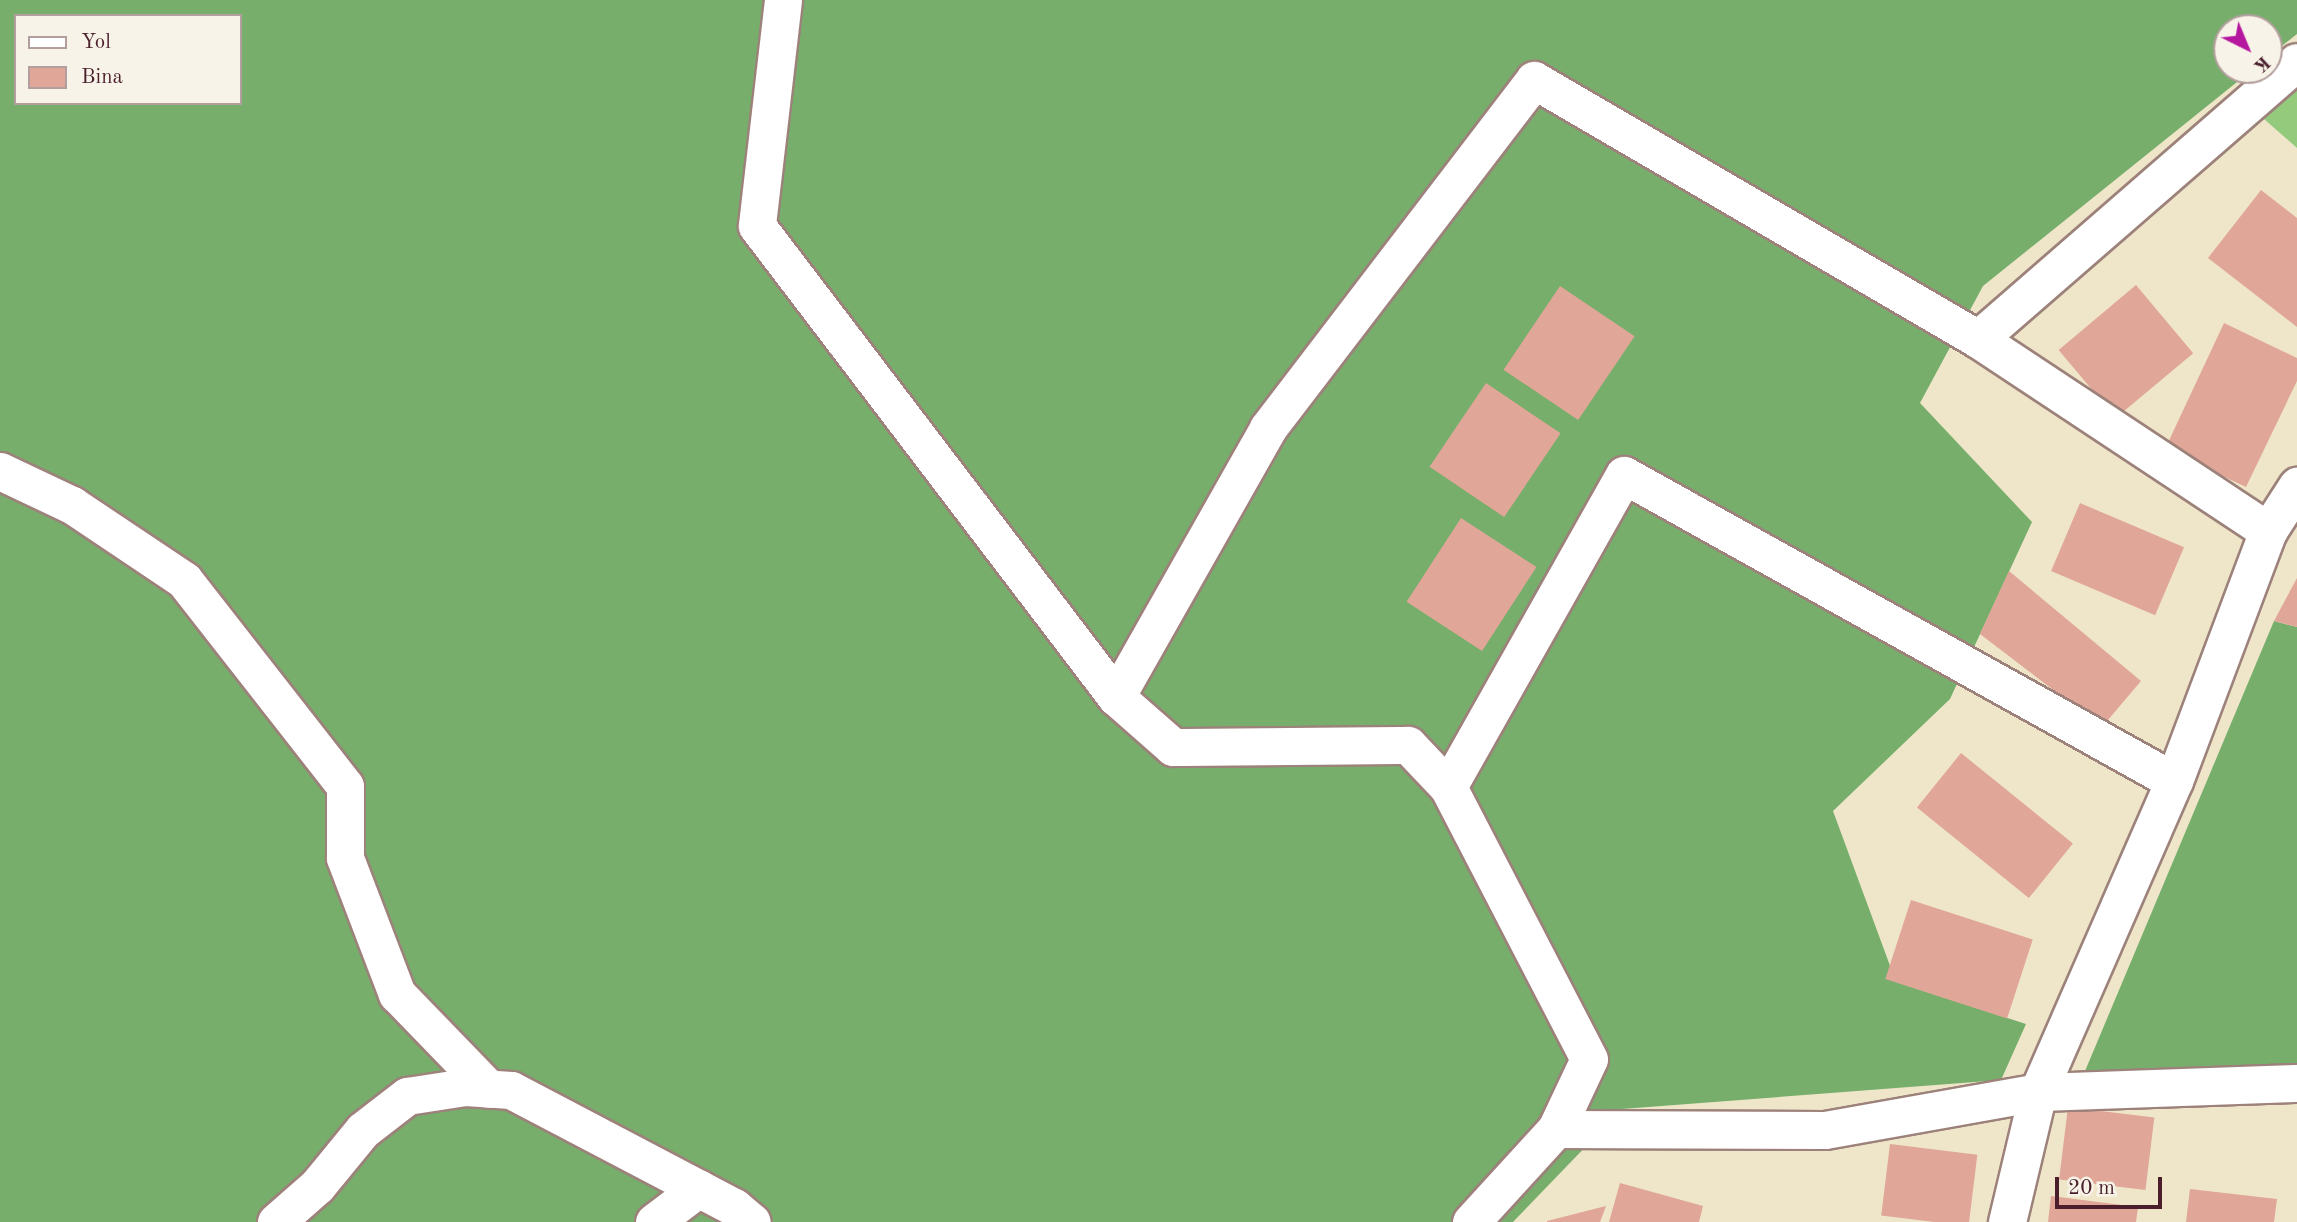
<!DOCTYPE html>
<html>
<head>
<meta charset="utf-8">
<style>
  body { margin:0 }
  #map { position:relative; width:2297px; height:1222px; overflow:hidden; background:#efe6ca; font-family:"Old Standard TT",serif }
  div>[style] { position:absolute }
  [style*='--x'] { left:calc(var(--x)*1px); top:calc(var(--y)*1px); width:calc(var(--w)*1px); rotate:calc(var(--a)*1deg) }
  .green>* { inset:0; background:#94ca7c }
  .forest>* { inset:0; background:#77ae6c }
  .building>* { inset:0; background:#e0a698; transform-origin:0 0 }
  .roads { filter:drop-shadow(2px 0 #9c827a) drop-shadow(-2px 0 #9c827a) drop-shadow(0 2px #9c827a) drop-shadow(0 -2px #9c827a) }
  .minor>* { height:37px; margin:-18.5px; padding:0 18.5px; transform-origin:18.5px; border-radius:18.5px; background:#fff }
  span { translate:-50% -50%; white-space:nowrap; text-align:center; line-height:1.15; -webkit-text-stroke:7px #f7f3e8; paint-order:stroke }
  .legend { position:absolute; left:14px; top:14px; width:228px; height:91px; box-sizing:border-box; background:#f7f3e8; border:2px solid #b29e9c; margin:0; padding:9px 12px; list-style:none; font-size:21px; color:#4a1f2b }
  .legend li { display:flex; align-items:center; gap:14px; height:35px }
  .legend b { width:35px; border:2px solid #b29e9c }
  .north { position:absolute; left:2213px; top:14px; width:70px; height:70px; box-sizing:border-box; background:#f7f3e8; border:2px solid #b29e9c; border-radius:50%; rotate:137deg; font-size:19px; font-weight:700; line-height:28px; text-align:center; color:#4a1f2b }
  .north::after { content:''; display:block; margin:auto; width:24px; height:32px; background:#b5179e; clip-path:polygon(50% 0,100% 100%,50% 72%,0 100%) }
  .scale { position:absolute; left:2055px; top:1177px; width:107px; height:32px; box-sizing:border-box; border:4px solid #4a1f2b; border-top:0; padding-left:9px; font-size:21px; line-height:24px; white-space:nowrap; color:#4a1f2b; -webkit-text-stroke:5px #f7f3e8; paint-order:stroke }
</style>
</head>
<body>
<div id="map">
  <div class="green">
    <div style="clip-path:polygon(2297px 90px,2297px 148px,2264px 119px)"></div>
  </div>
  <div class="forest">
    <div style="clip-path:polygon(evenodd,0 0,2297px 0,2297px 34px,2269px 56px,2269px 28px,2227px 28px,2227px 70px,2252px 70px,1983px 286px,1920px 403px,2032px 522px,1950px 699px,1833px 811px,1896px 982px,2026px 1024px,2001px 1080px,1622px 1109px,1513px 1222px,0 1222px,0 0,16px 16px,240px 16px,240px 103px,16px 103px,16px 16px)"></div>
    <div style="clip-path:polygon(2274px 621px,2297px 627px,2297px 1071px,2080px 1083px)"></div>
  </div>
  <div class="building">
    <div style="clip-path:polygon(2261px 190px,2297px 218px,2297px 327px,2208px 258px)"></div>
    <div style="left:2136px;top:285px;width:89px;height:101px;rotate:50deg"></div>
    <div style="left:1560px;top:286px;width:90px;height:101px;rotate:34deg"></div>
    <div style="clip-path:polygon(2224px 323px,2297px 358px,2297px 381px,2246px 487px,2165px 449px)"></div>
    <div style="left:1486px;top:383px;width:90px;height:101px;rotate:34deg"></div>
    <div style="left:2080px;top:503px;width:113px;height:74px;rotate:23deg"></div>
    <div style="left:1461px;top:518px;width:90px;height:100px;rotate:33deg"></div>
    <div style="clip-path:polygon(2009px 571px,2141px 681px,2102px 727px,1980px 634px)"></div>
    <div style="clip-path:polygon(2297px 578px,2297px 627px,2274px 621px)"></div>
    <div style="left:1961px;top:753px;width:144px;height:70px;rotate:39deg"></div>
    <div style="left:1911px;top:900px;width:128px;height:83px;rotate:18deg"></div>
    <div style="left:2068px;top:1107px;width:87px;height:73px;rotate:7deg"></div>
    <div style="left:1890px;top:1144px;width:88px;height:72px;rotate:7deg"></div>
    <div style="clip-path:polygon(1620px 1183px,1703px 1206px,1699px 1222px,1609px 1222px)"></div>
    <div style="clip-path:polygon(2190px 1189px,2277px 1199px,2274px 1222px,2186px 1222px)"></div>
    <div style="clip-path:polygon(2051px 1196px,2138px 1207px,2136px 1222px,2048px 1222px)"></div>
    <div style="clip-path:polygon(1606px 1206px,1600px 1222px,1547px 1222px,1547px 1221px)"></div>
  </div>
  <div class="roads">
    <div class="minor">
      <div style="--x:783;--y:0;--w:227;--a:96.6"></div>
      <div style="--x:757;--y:226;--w:592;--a:52.69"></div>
      <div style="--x:1978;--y:339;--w:422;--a:-41"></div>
      <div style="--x:0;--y:471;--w:80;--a:25.3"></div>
      <div style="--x:72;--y:505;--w:135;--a:33.8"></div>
      <div style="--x:184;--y:580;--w:261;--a:52"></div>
      <div style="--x:345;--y:786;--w:72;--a:90"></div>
      <div style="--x:345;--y:858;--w:146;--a:69.1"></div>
      <div style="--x:397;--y:994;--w:132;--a:45.9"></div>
      <div style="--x:1448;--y:787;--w:58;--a:-133.6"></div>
      <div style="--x:1408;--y:745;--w:235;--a:179.5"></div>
      <div style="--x:1173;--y:747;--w:76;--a:-138.7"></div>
      <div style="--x:1116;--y:697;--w:309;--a:-60.5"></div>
      <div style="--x:1268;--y:428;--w:438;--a:-52.6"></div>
      <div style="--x:1534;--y:80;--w:514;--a:30.26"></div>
      <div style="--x:1978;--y:339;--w:348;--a:33.5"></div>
      <div style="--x:1556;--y:1129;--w:77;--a:-64.8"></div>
      <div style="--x:1589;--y:1059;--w:306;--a:-117.4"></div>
      <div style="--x:1448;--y:787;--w:358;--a:-60.6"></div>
      <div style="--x:1624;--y:475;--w:629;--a:29.09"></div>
      <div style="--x:276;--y:1222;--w:55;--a:-41.3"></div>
      <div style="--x:317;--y:1186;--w:72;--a:-50.6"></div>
      <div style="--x:363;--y:1130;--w:56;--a:-37.7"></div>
      <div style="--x:407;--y:1096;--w:59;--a:-8.8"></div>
      <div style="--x:465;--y:1087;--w:46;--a:3.7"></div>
      <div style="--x:511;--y:1090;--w:252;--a:27.7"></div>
      <div style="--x:734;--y:1207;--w:23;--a:40"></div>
      <div style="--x:654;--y:1222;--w:56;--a:-37.1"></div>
      <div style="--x:1471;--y:1222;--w:126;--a:-47.6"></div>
      <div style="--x:1556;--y:1129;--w:269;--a:0.2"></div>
      <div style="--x:1825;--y:1130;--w:216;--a:-10.1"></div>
      <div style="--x:2038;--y:1092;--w:259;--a:-2"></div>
      <div style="--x:2007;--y:1222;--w:134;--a:-76.6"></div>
      <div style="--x:2038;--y:1092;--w:339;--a:-66.4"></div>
      <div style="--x:2174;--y:781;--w:267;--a:-69.4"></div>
      <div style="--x:2268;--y:531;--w:54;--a:-57.2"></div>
    </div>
  </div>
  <ul class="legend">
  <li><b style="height:9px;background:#fff"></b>Yol</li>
  <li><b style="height:19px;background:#e0a698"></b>Bina</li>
  </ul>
  <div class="north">K</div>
  <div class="scale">20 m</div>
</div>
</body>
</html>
